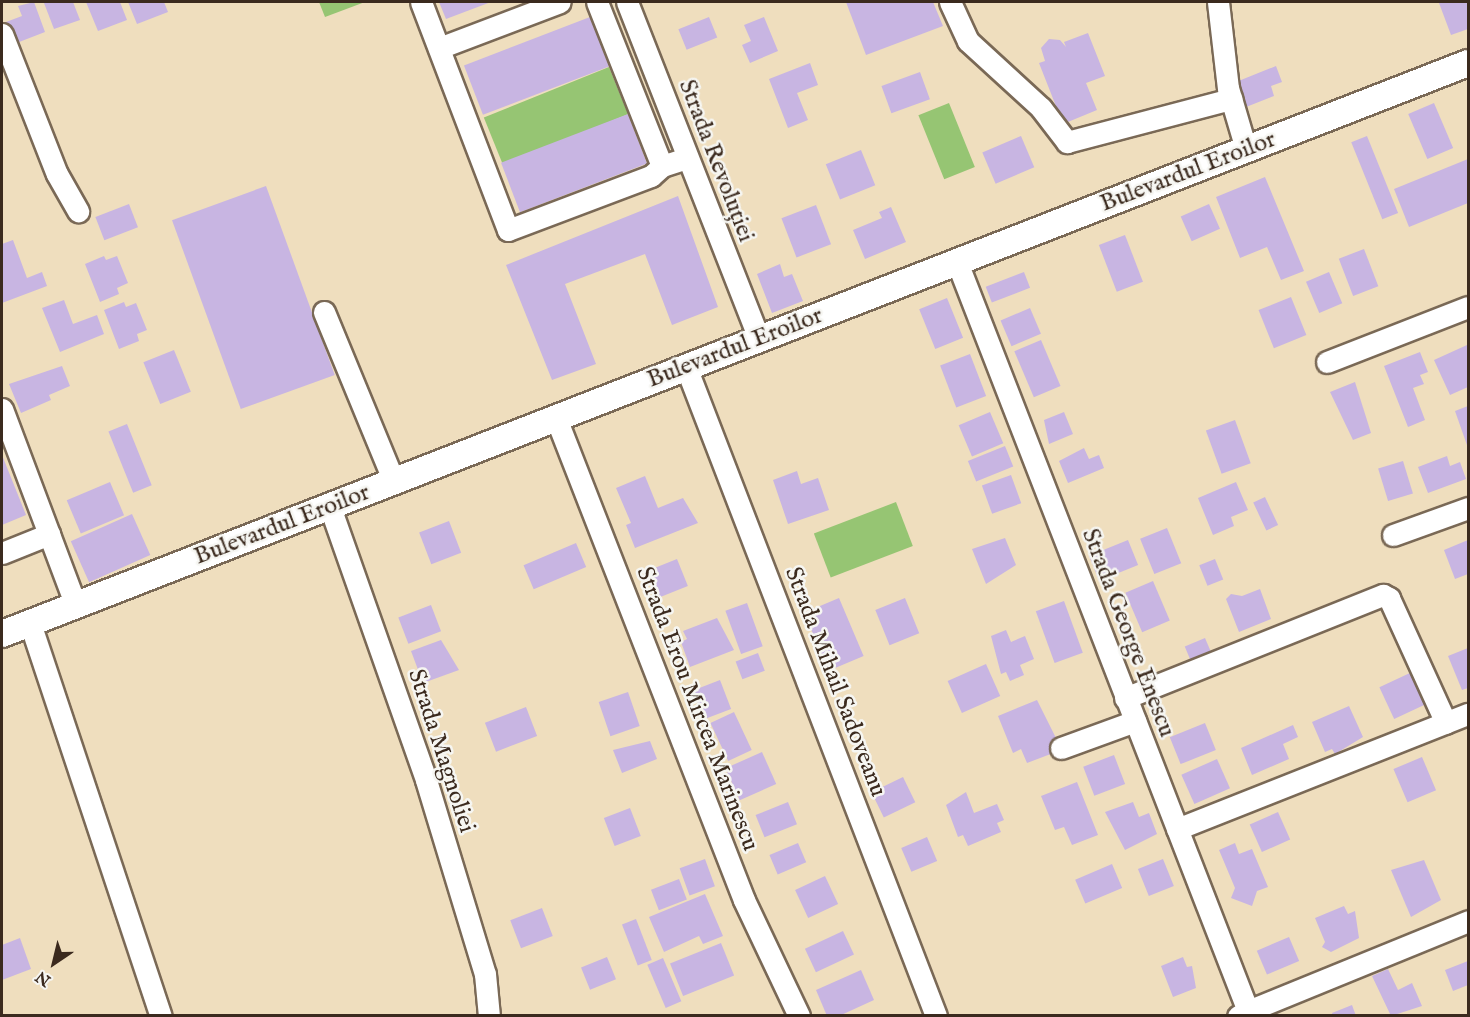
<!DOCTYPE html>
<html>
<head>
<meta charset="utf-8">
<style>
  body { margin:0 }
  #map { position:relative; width:1470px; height:1017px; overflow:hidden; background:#efdebe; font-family:"IM FELL English",serif }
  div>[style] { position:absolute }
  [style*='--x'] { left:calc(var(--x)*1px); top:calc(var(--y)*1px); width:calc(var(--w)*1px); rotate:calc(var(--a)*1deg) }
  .green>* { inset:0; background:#96c573; transform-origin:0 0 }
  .building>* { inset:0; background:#c8b5e2; transform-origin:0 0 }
  .roads { filter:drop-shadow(2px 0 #7a6956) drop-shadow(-2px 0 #7a6956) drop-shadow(0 2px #7a6956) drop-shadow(0 -2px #7a6956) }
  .minor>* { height:21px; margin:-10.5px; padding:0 10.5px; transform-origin:10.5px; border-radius:10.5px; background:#fff }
  .major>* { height:26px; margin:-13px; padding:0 13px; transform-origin:13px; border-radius:13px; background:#fff }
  span { translate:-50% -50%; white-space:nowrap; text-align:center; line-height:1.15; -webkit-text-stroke:5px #f6f6f2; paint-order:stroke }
  .street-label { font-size:24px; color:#3b2a1e }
  .frame { position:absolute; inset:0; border:3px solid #3b2a1e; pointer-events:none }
  .north { position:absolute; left:24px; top:933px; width:60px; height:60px; -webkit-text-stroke:4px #f6f6f2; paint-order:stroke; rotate:215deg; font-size:16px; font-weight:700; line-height:24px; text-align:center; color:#3b2a1e }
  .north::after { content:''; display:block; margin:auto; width:21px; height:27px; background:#3b2a1e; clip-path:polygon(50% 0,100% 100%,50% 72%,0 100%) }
</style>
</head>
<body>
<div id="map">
  <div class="green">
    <div style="clip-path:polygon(319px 2px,365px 2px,325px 17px)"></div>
    <div style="left:609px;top:67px;width:51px;height:135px;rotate:68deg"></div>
    <div style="left:949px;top:103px;width:69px;height:33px;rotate:68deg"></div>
    <div style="left:896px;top:502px;width:47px;height:88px;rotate:69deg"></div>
  </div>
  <div class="building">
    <div style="clip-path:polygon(34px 2px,45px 32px,14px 44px,6px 22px,22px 16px,18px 6px)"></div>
    <div style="clip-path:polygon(49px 2px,73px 2px,80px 20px,54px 29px,44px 3px)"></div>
    <div style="clip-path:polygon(86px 2px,120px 2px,127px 20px,98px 31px)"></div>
    <div style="clip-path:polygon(128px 2px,164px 2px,168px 12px,137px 24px)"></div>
    <div style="clip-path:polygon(439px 2px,491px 2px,446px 19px)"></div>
    <div style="clip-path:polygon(846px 2px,933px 2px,943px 26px,866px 55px)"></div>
    <div style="clip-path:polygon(1468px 2px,1468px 29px,1451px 35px,1439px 3px)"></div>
    <div style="left:590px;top:17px;width:53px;height:135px;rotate:69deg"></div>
    <div style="left:709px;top:17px;width:22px;height:33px;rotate:68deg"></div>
    <div style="clip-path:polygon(764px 17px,778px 51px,750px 63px,742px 45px,751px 41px,744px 25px)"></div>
    <div style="clip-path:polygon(1088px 33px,1105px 76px,1086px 83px,1097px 110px,1063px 124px,1039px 63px,1045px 61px,1041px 48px,1049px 39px,1060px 40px,1066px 47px,1064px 42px)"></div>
    <div style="clip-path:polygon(810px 63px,818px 85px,797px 93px,808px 120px,788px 128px,769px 79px)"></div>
    <div style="clip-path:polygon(1276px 66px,1282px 82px,1271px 86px,1274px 96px,1241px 109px,1231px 84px)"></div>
    <div style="left:920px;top:72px;width:29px;height:41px;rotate:70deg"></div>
    <div style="left:1434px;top:103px;width:49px;height:28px;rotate:67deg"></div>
    <div style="left:628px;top:114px;width:53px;height:136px;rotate:69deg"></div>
    <div style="left:1021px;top:136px;width:34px;height:42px;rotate:67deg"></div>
    <div style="left:1367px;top:136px;width:83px;height:17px;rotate:68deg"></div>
    <div style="left:861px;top:150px;width:38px;height:38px;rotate:68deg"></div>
    <div style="clip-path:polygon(1468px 159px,1468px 203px,1409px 227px,1394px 189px)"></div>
    <div style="clip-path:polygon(1265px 177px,1304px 271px,1281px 280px,1267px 247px,1240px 258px,1216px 197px)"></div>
    <div style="left:266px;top:186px;width:201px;height:100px;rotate:70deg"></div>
    <div style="clip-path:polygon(678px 196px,718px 307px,672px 325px,645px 254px,565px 284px,596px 364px,552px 380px,506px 265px)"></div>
    <div style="left:129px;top:204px;width:25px;height:36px;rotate:69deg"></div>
    <div style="left:1209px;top:204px;width:27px;height:31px;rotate:66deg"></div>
    <div style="left:816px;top:205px;width:42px;height:37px;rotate:69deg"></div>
    <div style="clip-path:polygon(891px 207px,906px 242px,865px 259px,853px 230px,882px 218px,879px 212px)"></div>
    <div style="left:1125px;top:235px;width:50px;height:28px;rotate:69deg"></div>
    <div style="clip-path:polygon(13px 240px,27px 278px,42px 272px,47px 286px,2px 303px,2px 244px)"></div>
    <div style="left:1364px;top:249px;width:40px;height:27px;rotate:69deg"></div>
    <div style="clip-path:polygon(104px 256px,106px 260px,117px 256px,128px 283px,117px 288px,119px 294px,100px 302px,85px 264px)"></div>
    <div style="clip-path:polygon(780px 264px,784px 277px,792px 274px,803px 301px,772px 313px,757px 274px)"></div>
    <div style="left:1024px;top:272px;width:17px;height:41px;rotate:69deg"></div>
    <div style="left:1329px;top:272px;width:34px;height:25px;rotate:67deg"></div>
    <div style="left:1291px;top:297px;width:41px;height:35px;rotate:68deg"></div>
    <div style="left:947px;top:298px;width:43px;height:30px;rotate:68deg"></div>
    <div style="clip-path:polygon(64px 300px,73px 324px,97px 315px,104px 334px,60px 352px,42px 308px)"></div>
    <div style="clip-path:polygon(124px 302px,126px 307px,136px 303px,147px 330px,137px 334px,139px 341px,119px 349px,104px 310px)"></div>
    <div style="left:1030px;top:308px;width:28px;height:32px;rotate:67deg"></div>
    <div style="left:1041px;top:340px;width:50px;height:29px;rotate:67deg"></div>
    <div style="clip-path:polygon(1467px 345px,1468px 387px,1450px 395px,1434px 360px)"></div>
    <div style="left:174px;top:350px;width:45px;height:33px;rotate:68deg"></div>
    <div style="clip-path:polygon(1420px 352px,1428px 372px,1420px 375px,1424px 384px,1413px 388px,1425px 420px,1408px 427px,1384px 366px)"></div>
    <div style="left:970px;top:354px;width:45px;height:32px;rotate:69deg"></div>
    <div style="clip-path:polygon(62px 366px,70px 386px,49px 395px,51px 400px,21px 413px,9px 384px)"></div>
    <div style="clip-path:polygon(1355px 382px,1371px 433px,1353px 440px,1330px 392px)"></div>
    <div style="clip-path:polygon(1468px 406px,1468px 448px,1455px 411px)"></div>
    <div style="left:990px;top:412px;width:34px;height:34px;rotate:67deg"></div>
    <div style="clip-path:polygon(1064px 412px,1073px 434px,1049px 444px,1044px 420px)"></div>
    <div style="left:1235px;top:420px;width:46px;height:31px;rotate:70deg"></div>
    <div style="left:127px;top:424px;width:66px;height:20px;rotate:68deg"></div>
    <div style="left:1005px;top:446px;width:22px;height:40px;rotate:68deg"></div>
    <div style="clip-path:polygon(1084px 448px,1089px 459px,1099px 455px,1104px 468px,1068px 483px,1059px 461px)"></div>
    <div style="clip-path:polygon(2px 455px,26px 515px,2px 525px)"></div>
    <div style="clip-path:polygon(1447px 456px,1450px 466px,1460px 462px,1466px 479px,1428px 493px,1418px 467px)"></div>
    <div style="left:1403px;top:461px;width:34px;height:26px;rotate:73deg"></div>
    <div style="clip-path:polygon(797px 471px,801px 484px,818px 478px,829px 510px,788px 524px,773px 480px)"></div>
    <div style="left:1011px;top:475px;width:30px;height:31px;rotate:70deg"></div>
    <div style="clip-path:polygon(645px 476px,658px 508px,683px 498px,698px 523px,635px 548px,626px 525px,631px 523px,616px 488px)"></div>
    <div style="left:110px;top:482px;width:36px;height:47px;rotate:67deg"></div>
    <div style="clip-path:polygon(1236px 482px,1248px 510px,1231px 517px,1234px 526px,1213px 535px,1198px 498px)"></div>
    <div style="left:1265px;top:497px;width:31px;height:13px;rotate:65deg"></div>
    <div style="left:132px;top:514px;width:45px;height:67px;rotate:66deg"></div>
    <div style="left:449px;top:521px;width:34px;height:32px;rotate:69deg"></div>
    <div style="left:1167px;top:528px;width:38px;height:29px;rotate:68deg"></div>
    <div style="clip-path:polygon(1005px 538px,1016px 565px,986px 584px,972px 549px)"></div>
    <div style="left:1128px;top:540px;width:27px;height:42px;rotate:68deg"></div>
    <div style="clip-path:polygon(1468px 540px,1468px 574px,1455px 579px,1444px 550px)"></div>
    <div style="left:576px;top:543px;width:26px;height:57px;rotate:67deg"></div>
    <div style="left:677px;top:559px;width:29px;height:31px;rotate:68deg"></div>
    <div style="left:1215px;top:559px;width:22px;height:17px;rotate:68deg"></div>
    <div style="left:1153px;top:581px;width:43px;height:30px;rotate:67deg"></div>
    <div style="clip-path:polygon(1260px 589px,1271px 619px,1239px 632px,1226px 599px,1231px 594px,1242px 596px)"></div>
    <div style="left:839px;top:598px;width:63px;height:38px;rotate:67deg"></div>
    <div style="left:905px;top:598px;width:38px;height:32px;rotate:68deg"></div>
    <div style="left:1064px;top:601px;width:55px;height:30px;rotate:70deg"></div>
    <div style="left:747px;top:603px;width:46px;height:23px;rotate:70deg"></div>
    <div style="left:431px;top:605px;width:28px;height:35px;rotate:69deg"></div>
    <div style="clip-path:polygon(717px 618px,734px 650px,690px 667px,681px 642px,687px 639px,683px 631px)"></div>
    <div style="clip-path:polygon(1006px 630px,1011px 642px,1025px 636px,1034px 659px,1020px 665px,1024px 675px,1010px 681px,1006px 672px,1001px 674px,991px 636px)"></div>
    <div style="left:1205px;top:638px;width:21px;height:22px;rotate:67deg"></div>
    <div style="clip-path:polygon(441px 640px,459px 670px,423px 683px,411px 651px)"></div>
    <div style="clip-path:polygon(1468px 648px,1468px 688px,1462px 690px,1448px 656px)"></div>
    <div style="left:758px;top:653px;width:19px;height:24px;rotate:69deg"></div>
    <div style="left:986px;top:664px;width:35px;height:42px;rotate:66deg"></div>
    <div style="left:1412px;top:672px;width:35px;height:36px;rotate:65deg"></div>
    <div style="left:720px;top:680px;width:31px;height:29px;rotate:69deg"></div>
    <div style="left:628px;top:692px;width:36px;height:31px;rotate:71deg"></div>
    <div style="clip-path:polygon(1037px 700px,1057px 740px,1052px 742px,1056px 752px,1027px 763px,1021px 749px,1013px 753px,998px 716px)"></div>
    <div style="clip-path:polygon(1349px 706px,1363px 737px,1335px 754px,1332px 749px,1325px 752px,1312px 722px)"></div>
    <div style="left:526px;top:707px;width:31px;height:44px;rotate:69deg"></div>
    <div style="left:734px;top:712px;width:42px;height:26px;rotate:65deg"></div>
    <div style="left:1205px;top:723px;width:29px;height:38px;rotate:68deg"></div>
    <div style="clip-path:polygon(1293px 725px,1298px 737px,1283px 744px,1289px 759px,1252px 775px,1241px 748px)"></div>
    <div style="clip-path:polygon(650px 741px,657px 759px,622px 773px,613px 750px)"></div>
    <div style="left:762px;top:752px;width:35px;height:40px;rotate:66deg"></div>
    <div style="left:1114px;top:755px;width:31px;height:33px;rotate:69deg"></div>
    <div style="left:1422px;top:757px;width:36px;height:31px;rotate:67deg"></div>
    <div style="left:1217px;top:759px;width:32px;height:39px;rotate:66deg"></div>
    <div style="left:903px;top:777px;width:28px;height:35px;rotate:64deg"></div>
    <div style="clip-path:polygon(1077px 782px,1098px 835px,1072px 845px,1064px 827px,1055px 830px,1041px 796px)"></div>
    <div style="clip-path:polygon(966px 792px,974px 813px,997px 804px,1004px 820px,997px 823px,1001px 832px,968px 846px,963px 835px,958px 837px,946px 805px)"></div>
    <div style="left:788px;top:802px;width:24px;height:35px;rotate:68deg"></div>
    <div style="clip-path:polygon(1133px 802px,1139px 817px,1149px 813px,1157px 834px,1125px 850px,1105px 812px)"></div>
    <div style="left:630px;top:808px;width:30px;height:28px;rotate:69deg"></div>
    <div style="left:1278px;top:812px;width:30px;height:31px;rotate:66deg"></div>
    <div style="left:927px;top:837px;width:26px;height:28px;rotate:67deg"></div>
    <div style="left:798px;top:843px;width:21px;height:31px;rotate:67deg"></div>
    <div style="clip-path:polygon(1235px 843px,1239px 854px,1252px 849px,1268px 887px,1257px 891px,1252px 906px,1231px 898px,1235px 888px,1219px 850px)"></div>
    <div style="left:705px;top:859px;width:29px;height:27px;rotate:70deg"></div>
    <div style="left:1163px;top:859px;width:29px;height:27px;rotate:68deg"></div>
    <div style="clip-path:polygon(1424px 860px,1441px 900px,1411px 917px,1391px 870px)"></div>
    <div style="left:1112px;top:864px;width:26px;height:40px;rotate:67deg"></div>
    <div style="left:825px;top:876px;width:31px;height:33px;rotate:65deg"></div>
    <div style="left:679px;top:879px;width:22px;height:30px;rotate:69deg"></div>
    <div style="clip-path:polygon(705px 894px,723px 936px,703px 944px,699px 936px,664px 952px,649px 917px)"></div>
    <div style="clip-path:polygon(1344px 906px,1348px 914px,1355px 911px,1359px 938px,1331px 952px,1322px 947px,1325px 942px,1315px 918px)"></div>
    <div style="left:542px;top:908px;width:30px;height:34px;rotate:69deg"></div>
    <div style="left:636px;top:919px;width:44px;height:15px;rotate:69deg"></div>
    <div style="left:843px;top:931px;width:26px;height:42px;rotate:65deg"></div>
    <div style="left:1289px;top:937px;width:26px;height:35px;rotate:67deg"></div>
    <div style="clip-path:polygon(20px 938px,31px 969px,2px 980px,2px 945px)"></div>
    <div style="left:721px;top:943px;width:35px;height:55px;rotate:68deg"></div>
    <div style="left:607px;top:957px;width:24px;height:28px;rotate:68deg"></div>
    <div style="clip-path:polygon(1183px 957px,1187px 967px,1192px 966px,1196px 988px,1173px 997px,1161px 966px)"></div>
    <div style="left:663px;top:958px;width:47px;height:17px;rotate:67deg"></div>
    <div style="clip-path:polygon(1468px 961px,1468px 985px,1453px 991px,1445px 970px)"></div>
    <div style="clip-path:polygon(1388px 969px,1398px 990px,1412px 983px,1422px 1006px,1391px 1016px,1372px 976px)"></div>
    <div style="clip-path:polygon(861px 970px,874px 1000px,839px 1016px,827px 1016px,816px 990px)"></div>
    <div style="clip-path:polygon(1352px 1005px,1356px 1016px,1333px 1016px,1332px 1013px)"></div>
  </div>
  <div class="roads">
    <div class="minor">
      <div style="--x:421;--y:2;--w:244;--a:69.1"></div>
      <div style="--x:508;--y:230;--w:153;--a:-20.7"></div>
      <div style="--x:651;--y:176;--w:15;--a:-42"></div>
      <div style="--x:662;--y:166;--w:26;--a:-18"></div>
      <div style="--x:597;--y:2;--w:176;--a:68.4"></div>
      <div style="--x:627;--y:2;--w:362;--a:68.6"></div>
      <div style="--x:950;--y:2;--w:43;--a:65.2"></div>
      <div style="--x:968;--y:41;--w:99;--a:42.5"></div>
      <div style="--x:1041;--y:108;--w:43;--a:52.6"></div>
      <div style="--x:1067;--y:142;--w:170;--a:-14.7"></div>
      <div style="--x:1218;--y:2;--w:87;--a:83.4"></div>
      <div style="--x:1228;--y:88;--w:64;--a:73.6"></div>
      <div style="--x:2;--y:34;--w:150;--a:68.6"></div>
      <div style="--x:57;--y:174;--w:43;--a:60.4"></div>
      <div style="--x:439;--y:48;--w:129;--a:-20.8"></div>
      <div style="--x:957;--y:262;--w:804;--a:68.77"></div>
      <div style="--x:1248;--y:1011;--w:11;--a:153"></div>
      <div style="--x:324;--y:312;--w:184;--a:67.6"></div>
      <div style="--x:1327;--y:362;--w:151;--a:-21.3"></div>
      <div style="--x:686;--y:367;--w:695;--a:68.93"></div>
      <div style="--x:2;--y:409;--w:210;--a:69.4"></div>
      <div style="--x:556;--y:418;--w:517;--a:68.69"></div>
      <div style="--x:744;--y:900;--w:128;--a:64.6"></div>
      <div style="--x:330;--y:507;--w:289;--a:70.6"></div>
      <div style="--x:426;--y:780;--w:203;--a:73.1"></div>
      <div style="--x:485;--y:974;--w:42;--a:84.6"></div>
      <div style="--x:1393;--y:535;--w:80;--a:-19.8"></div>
      <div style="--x:2;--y:553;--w:51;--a:-22"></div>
      <div style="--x:30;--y:623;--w:414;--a:71.6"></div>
      <div style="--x:1125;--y:698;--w:278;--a:-21.8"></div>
      <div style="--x:1383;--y:595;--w:7;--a:27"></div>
      <div style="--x:1389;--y:598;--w:137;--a:65.5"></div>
      <div style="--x:1061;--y:748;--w:79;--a:-20"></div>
      <div style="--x:1177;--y:829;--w:313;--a:-21.6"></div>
      <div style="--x:1248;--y:1011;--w:238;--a:-22.2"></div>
    </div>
    <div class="major">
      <div style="--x:2;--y:634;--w:1573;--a:-21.28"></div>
    </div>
  </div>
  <div class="street-label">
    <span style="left:716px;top:161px;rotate:69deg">Strada Revoluției</span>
    <span style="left:1188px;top:172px;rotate:-21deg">Bulevardul Eroilor</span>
    <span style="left:735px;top:348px;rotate:-21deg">Bulevardul Eroilor</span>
    <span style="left:282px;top:525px;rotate:-21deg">Bulevardul Eroilor</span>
    <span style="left:1128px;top:633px;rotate:69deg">Strada George Enescu</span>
    <span style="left:835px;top:682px;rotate:69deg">Strada Mihail Sadoveanu</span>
    <span style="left:697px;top:709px;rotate:69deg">Strada Erou Mircea Marinescu</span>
    <span style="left:441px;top:751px;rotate:72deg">Strada Magnoliei</span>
  </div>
  <div class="frame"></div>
  <div class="north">N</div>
</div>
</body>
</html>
